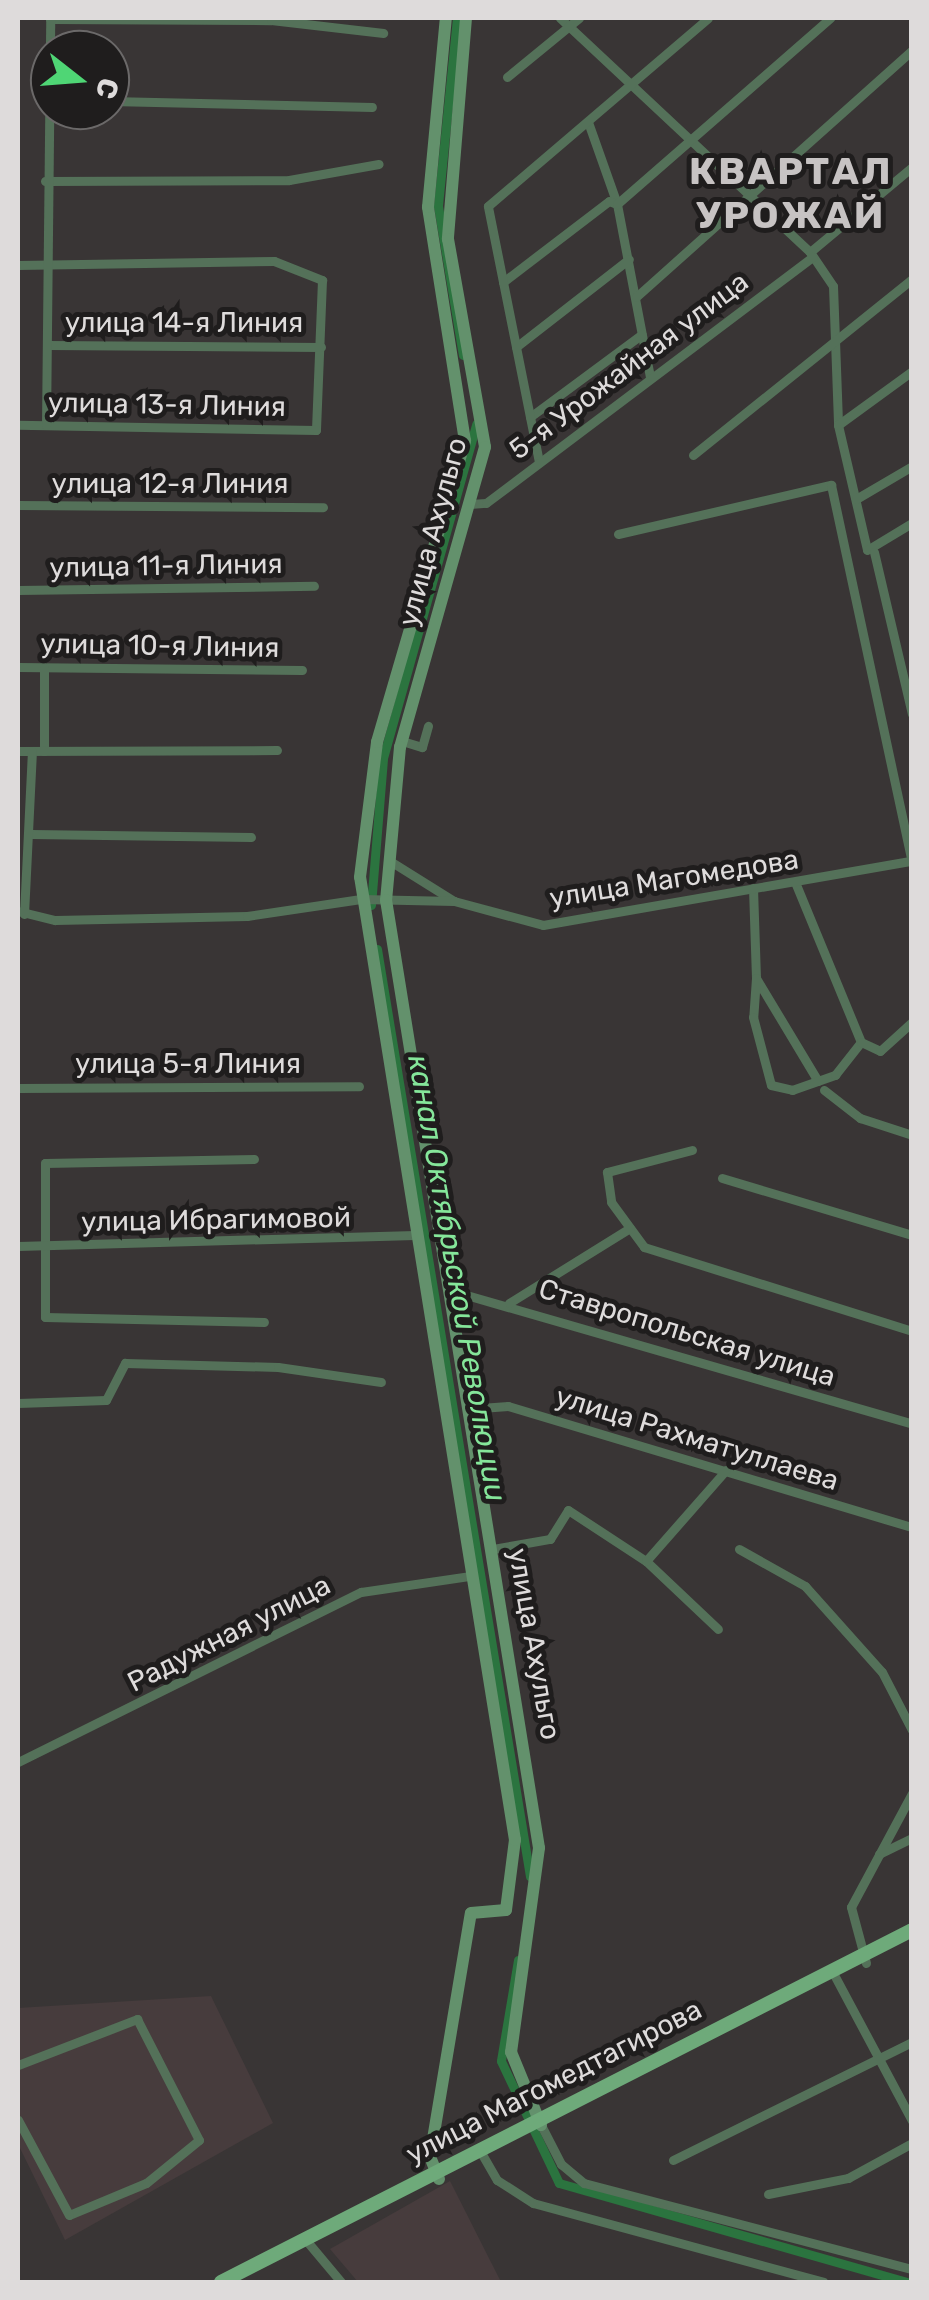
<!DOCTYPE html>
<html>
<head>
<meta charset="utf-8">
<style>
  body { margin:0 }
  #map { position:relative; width:929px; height:2300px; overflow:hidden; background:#393535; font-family:Rubik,sans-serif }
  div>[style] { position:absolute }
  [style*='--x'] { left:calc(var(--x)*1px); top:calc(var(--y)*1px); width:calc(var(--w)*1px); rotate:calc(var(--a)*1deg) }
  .built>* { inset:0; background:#473c3d }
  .canal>* { height:9px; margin:-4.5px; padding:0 4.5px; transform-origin:4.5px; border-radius:4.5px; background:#2b743f }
  .minor>* { height:9px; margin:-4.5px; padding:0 4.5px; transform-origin:4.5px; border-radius:4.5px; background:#547159 }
  .secondary>* { height:12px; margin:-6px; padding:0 6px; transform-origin:6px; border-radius:6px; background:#63916c }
  .primary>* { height:14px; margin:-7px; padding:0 7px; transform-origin:7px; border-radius:7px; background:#6eaa7a }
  span { translate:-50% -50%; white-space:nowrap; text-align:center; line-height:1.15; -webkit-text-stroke:10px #1f1d1d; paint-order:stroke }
  .street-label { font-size:28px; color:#dedbdb }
  .water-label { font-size:30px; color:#85e69a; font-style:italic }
  .district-label { font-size:38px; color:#c7c3c3; font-weight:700; letter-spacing:2.5px }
  .frame { position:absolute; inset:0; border:20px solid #dedbdb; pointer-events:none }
  .north { position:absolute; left:30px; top:30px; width:100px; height:100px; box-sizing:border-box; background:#1f1d1d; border:2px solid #6b6969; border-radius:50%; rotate:107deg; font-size:28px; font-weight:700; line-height:40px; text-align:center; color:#dedbdb }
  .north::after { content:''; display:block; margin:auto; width:35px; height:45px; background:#4fd675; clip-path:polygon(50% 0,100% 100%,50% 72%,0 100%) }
</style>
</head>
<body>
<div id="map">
  <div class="built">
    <div style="clip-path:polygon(211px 1996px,273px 2123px,65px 2240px,18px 2144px,18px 2008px)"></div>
    <div style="clip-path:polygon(450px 2181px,501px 2282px,358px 2282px,330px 2249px)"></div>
  </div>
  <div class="canal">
    <div style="--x:457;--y:18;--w:189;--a:95.8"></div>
    <div style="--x:438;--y:206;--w:151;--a:80.5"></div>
    <div style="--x:371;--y:905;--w:147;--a:-85.3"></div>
    <div style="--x:383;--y:758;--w:347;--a:-74.4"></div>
    <div style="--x:377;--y:949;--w:940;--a:80.63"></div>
    <div style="--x:518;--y:1960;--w:102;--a:99.6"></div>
    <div style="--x:501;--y:2061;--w:135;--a:64.6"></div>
    <div style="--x:559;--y:2183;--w:361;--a:15.9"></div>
  </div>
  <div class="minor">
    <div style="--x:560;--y:18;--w:342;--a:43.1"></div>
    <div style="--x:810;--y:252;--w:41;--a:55.9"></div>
    <div style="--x:833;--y:286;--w:139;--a:87.9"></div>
    <div style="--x:838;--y:425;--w:128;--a:76.9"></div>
    <div style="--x:867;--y:550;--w:52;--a:-31"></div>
    <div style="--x:50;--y:19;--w:221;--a:0.3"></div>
    <div style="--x:271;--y:20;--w:113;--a:6.6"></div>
    <div style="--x:507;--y:77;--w:93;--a:-39.3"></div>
    <div style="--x:110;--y:101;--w:262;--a:1.3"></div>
    <div style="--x:588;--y:122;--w:87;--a:70.5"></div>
    <div style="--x:617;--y:204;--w:176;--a:79.2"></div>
    <div style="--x:45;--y:181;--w:244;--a:-0.2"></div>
    <div style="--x:289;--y:180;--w:91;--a:-10.1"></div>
    <div style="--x:810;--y:252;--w:133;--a:-39.8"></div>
    <div style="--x:18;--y:265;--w:256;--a:-0.9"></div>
    <div style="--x:274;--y:261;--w:52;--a:21.6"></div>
    <div style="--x:322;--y:280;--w:150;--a:92.3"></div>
    <div style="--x:316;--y:430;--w:298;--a:-179"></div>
    <div style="--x:503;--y:282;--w:133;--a:-37.4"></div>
    <div style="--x:609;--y:201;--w:9;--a:21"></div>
    <div style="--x:617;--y:204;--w:283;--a:-41.1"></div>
    <div style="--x:636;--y:297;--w:370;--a:-41.8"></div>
    <div style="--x:48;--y:345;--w:273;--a:0.4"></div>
    <div style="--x:516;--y:347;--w:143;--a:-37.9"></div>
    <div style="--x:530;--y:417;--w:139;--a:-36.5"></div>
    <div style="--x:46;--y:425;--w:407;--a:-89.4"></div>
    <div style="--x:838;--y:425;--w:92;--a:-36.1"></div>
    <div style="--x:693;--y:455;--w:281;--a:-38.8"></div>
    <div style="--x:539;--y:462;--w:261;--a:-101.3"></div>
    <div style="--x:488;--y:206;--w:289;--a:-40.5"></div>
    <div style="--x:856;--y:499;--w:65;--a:-30.5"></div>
    <div style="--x:470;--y:504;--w:16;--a:-4"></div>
    <div style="--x:486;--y:503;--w:409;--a:-37"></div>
    <div style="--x:18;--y:505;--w:305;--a:0.4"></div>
    <div style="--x:618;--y:534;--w:219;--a:-13"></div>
    <div style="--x:831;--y:485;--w:387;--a:77.9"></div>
    <div style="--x:874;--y:552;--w:166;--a:76.8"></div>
    <div style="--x:18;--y:590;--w:296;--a:-0.8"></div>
    <div style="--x:18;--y:667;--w:284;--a:0.6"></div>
    <div style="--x:44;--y:668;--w:83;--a:90"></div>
    <div style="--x:402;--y:741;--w:21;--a:17"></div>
    <div style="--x:422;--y:747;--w:22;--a:-74"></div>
    <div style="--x:18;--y:751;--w:259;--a:-0.2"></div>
    <div style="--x:31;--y:834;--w:220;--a:0.8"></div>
    <div style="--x:390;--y:861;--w:75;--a:32"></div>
    <div style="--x:795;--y:882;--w:173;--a:67.6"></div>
    <div style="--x:753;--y:888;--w:90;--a:88.1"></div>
    <div style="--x:756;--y:978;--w:120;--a:59"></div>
    <div style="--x:18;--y:911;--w:38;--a:14"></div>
    <div style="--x:55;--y:920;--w:192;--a:-1.2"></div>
    <div style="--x:247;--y:916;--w:115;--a:-8.5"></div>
    <div style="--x:361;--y:899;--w:93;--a:1.2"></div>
    <div style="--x:454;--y:901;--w:92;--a:15.1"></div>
    <div style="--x:543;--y:925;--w:374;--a:-9.9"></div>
    <div style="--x:24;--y:914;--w:163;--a:-87.2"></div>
    <div style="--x:756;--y:978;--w:39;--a:94"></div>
    <div style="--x:753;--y:1017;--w:70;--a:75.2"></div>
    <div style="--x:771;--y:1085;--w:22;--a:13"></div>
    <div style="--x:792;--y:1090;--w:46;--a:-19.2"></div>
    <div style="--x:835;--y:1075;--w:42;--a:-51.8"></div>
    <div style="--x:861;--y:1042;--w:21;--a:25"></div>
    <div style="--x:880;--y:1051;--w:43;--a:-42.2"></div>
    <div style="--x:18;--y:1088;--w:341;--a:-0.3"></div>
    <div style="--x:824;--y:1090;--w:46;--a:37.9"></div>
    <div style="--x:860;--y:1118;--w:55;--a:18.1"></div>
    <div style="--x:692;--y:1150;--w:88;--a:165.5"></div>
    <div style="--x:607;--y:1172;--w:30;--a:82"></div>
    <div style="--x:611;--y:1202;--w:56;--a:53.7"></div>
    <div style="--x:644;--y:1247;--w:281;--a:17.4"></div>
    <div style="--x:254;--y:1159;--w:209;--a:178.9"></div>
    <div style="--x:45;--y:1163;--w:154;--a:90"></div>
    <div style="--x:45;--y:1317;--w:219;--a:1.3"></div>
    <div style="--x:722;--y:1178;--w:198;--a:16.7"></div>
    <div style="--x:18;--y:1246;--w:397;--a:-1.6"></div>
    <div style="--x:449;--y:1290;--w:482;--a:16.1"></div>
    <div style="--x:509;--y:1303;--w:142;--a:-31.8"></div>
    <div style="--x:18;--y:1403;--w:88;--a:-2"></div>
    <div style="--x:106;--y:1400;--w:42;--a:-62.8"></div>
    <div style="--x:125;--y:1363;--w:153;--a:1.5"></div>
    <div style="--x:278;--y:1367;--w:104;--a:8.3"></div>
    <div style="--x:467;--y:1409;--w:41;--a:-4.2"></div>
    <div style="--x:508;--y:1406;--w:422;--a:16.7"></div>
    <div style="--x:493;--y:1549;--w:58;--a:-10"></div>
    <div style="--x:550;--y:1539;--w:34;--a:-58"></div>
    <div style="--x:568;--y:1510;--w:93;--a:33.2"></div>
    <div style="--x:646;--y:1561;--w:99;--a:43.4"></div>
    <div style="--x:739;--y:1549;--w:76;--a:29.3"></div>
    <div style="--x:805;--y:1586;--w:115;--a:48.2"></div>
    <div style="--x:882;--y:1672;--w:65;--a:62.7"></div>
    <div style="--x:646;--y:1561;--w:121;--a:-48.7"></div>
    <div style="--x:18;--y:1762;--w:383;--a:-26.4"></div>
    <div style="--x:361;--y:1592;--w:109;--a:-8.4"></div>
    <div style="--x:879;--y:1854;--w:37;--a:-26"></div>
    <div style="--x:866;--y:1963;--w:58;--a:-105"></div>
    <div style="--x:851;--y:1907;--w:129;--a:-61.8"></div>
    <div style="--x:831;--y:1969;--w:172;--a:61.9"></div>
    <div style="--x:18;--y:2065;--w:128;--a:-21.1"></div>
    <div style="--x:137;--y:2019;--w:136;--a:62.9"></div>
    <div style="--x:199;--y:2140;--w:68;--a:140.9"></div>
    <div style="--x:146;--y:2183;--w:83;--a:157.4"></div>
    <div style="--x:69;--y:2215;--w:108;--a:-118.2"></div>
    <div style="--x:541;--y:2125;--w:44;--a:62.9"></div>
    <div style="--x:561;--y:2164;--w:30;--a:40"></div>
    <div style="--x:584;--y:2183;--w:339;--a:14.7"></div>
    <div style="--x:479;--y:2149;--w:36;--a:60"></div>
    <div style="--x:497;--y:2180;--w:43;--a:32.6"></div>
    <div style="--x:533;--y:2203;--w:301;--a:15.2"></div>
    <div style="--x:673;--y:2160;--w:267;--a:-26.3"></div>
    <div style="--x:768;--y:2194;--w:82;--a:-11.3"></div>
    <div style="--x:848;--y:2178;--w:73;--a:-28.7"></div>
    <div style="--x:305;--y:2239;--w:56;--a:50.1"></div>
  </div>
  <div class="secondary">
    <div style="--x:466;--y:18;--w:222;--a:94.7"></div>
    <div style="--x:448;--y:239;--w:211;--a:79.9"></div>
    <div style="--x:485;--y:447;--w:312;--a:105.8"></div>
    <div style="--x:400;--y:747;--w:154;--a:95.2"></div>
    <div style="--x:386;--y:900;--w:960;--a:80.83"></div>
    <div style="--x:539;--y:1848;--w:206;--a:97.8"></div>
    <div style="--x:511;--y:2052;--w:79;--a:67.7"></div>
    <div style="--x:439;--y:2179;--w:24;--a:-112"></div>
    <div style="--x:430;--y:2157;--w:247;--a:-80.5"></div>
    <div style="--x:471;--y:1913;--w:35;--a:-5"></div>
    <div style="--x:506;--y:1910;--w:71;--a:-82.7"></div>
    <div style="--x:515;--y:1840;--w:975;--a:-99.14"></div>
    <div style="--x:360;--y:877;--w:136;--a:-82.8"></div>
    <div style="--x:377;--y:742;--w:314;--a:-73.7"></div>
    <div style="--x:465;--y:441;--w:237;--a:-99"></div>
    <div style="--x:428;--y:207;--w:190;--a:-84.6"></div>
  </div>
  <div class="primary">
    <div style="--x:221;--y:2282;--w:775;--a:-26.99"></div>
  </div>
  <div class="street-label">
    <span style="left:184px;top:323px">улица 14-я Линия</span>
    <span style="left:629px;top:366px;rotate:-37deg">5-я Урожайная улица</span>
    <span style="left:167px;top:405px;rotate:1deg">улица 13-я Линия</span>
    <span style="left:170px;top:484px">улица 12-я Линия</span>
    <span style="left:433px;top:532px;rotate:-75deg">улица Ахульго</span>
    <span style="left:166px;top:566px;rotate:-1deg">улица 11-я Линия</span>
    <span style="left:160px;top:646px;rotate:1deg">улица 10-я Линия</span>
    <span style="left:674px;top:879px;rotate:-9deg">улица Магомедова</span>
    <span style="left:188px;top:1064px">улица 5-я Линия</span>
    <span style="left:216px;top:1220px;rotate:-1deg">улица Ибрагимовой</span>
    <span style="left:687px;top:1333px;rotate:17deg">Ставропольская улица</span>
    <span style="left:697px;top:1439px;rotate:17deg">улица Рахматуллаева</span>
    <span style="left:229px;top:1634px;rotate:-27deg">Радужная улица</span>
    <span style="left:534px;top:1644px;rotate:80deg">улица Ахульго</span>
    <span style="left:554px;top:2082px;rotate:-27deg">улица Магомедтагирова</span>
  </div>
  <div class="water-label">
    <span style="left:457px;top:1278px;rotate:80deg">канал Октябрьской Революции</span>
  </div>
  <div class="district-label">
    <span style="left:791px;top:194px">КВАРТАЛ<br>УРОЖАЙ</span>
  </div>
  <div class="frame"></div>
  <div class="north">С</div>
</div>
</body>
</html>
